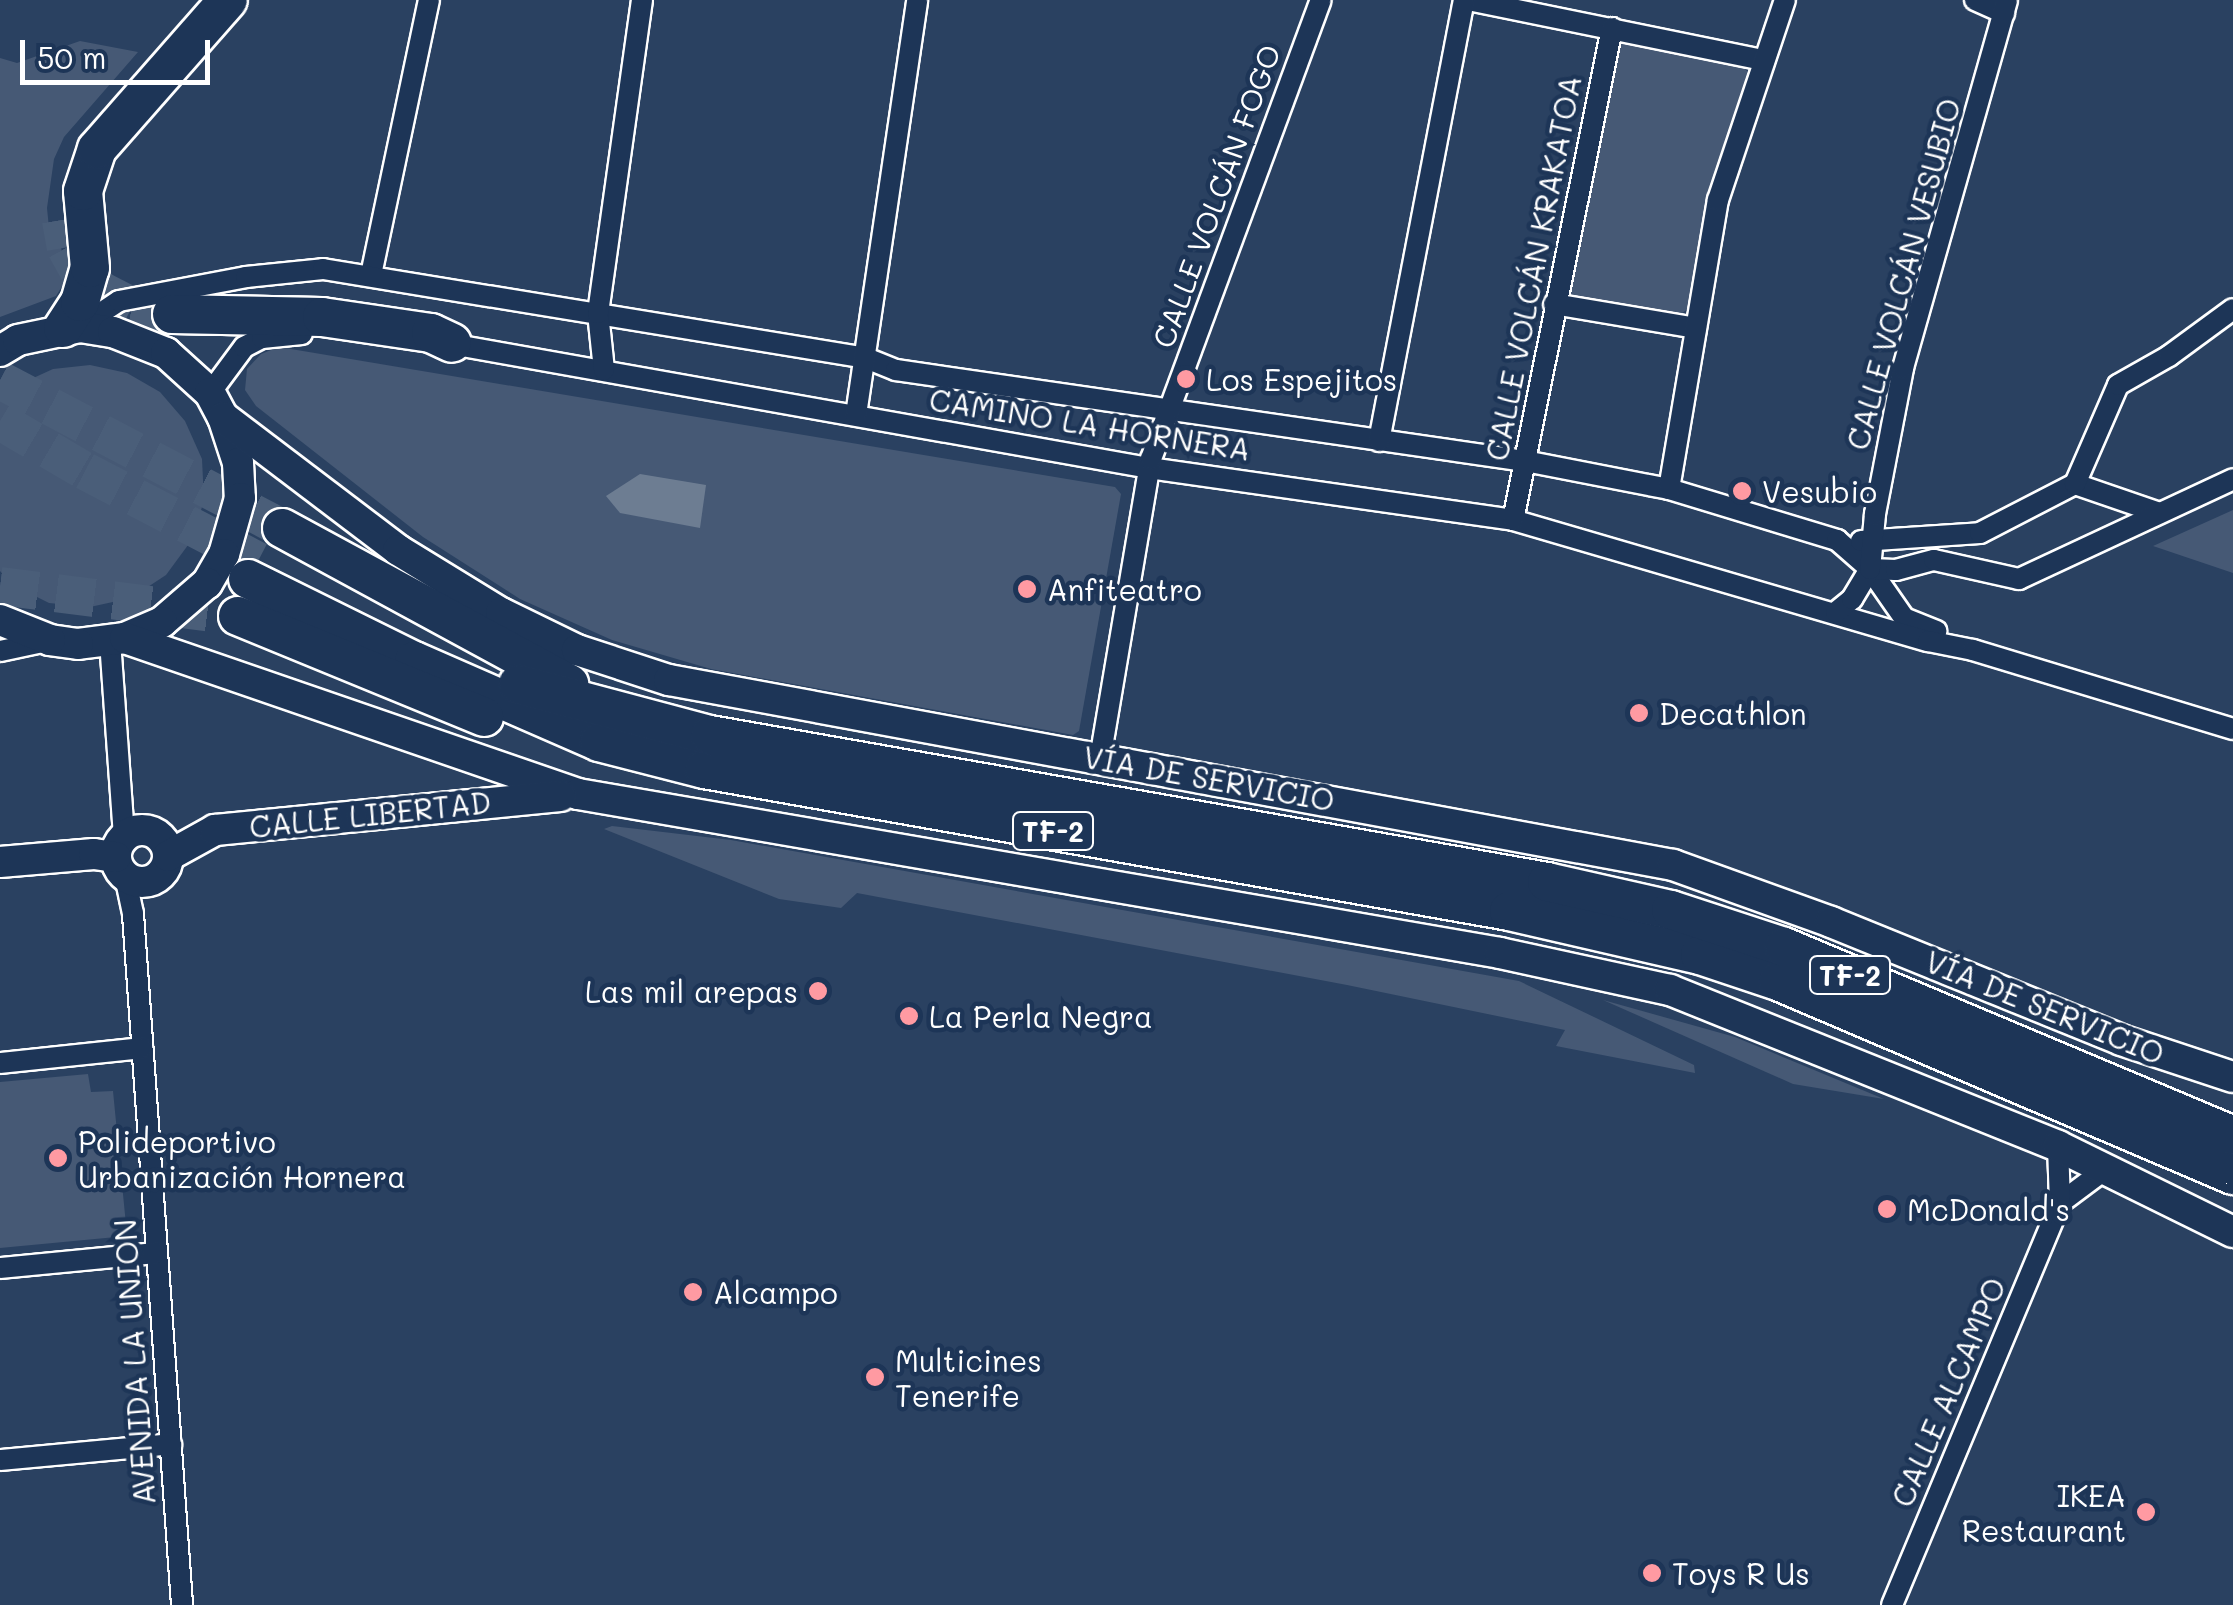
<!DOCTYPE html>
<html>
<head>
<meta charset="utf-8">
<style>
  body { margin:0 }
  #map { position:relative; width:2233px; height:1605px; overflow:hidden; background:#2a4161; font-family:Mali,sans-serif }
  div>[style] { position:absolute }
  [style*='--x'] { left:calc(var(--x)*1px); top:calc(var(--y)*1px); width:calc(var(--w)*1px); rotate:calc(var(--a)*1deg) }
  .green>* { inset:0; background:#465975 }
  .water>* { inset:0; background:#6d7d92 }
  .highway-tunnel>* { height:38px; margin-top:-19px; transform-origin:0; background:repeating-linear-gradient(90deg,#4a5e79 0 38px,transparent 0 57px) }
  .roads { filter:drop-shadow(2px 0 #fff) drop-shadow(-2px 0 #fff) drop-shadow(0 2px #fff) drop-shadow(0 -2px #fff) }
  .street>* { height:20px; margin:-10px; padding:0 10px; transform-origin:10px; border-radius:10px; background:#1d3557 }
  .secondary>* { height:30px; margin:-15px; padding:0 15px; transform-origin:15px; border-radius:15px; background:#1d3557 }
  .secondary>.ring { margin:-15px; padding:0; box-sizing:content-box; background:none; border:30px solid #1d3557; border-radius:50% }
  .highway>* { height:38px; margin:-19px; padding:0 19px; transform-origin:19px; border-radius:19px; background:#1d3557 }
  .dots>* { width:28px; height:28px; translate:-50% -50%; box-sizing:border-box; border:5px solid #1d3557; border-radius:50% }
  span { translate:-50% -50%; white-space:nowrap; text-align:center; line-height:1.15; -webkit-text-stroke:9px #1d3557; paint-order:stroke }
  .shield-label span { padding:2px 8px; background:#1d3557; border:2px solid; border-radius:8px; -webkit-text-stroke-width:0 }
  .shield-label { font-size:28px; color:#fff; font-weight:700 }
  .street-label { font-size:30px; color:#fff }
  .poi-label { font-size:30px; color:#fff }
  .left { translate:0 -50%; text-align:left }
  .right { translate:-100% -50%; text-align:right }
  .scale { position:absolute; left:20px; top:40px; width:190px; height:45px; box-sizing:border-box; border:5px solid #fff; border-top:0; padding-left:12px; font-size:30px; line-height:35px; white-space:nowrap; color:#fff; -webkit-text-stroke:8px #1d3557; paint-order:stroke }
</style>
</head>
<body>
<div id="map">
  <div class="green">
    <div style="clip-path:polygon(1626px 40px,1738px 62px,1748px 72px,1705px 221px,1688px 309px,1679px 315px,1573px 298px,1566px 288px,1615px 50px)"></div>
    <div style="clip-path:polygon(80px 41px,138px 52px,64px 137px,54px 159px,47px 208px,49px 228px,58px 227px,66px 280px,56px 296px,0 317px,0 58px,17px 63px)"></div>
    <div style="clip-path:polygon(279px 347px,1115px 487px,1121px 494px,1079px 731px,1073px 735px,711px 669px,612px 640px,520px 599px,423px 537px,256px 406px,245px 390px,247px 369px,261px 354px)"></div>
    <div style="clip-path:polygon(90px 365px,127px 373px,160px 392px,185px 421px,202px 459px,204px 501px,191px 541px,166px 575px,131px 598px,90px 607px,49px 603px,11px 584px,0 571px,0 401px,18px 385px,53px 369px)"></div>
    <div style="clip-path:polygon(2233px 510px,2233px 573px,2153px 546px)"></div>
    <div style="clip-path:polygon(612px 826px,731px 840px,1519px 981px,1694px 1065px,1695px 1073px,1556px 1046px,1565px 1030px,1347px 985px,857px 893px,841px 908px,779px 899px,604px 829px)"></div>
    <div style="clip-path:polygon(1603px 1000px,1735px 1037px,1884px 1099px,1793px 1084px)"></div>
    <div style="clip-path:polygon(88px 1074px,91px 1092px,113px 1091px,126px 1225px,116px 1237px,0 1248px,0 1082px)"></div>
  </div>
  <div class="water">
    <div style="clip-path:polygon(640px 474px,706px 485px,700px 528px,620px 513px,606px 496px)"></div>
  </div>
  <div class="highway-tunnel">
    <div style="--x:61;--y:220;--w:28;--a:80"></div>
    <div style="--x:66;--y:248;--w:25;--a:61"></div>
    <div style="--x:78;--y:270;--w:32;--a:41"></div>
    <div style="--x:102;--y:291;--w:34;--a:27"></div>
    <div style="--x:132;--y:306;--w:41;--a:11.3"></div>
    <div style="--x:0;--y:380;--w:318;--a:27.7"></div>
    <div style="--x:0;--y:421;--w:99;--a:30.5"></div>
    <div style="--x:85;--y:471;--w:195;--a:27.5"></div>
    <div style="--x:0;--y:586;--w:240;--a:7.2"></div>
  </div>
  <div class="roads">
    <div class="street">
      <div style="--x:1468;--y:0;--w:302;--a:11.5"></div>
      <div style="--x:1975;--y:0;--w:32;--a:24"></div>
      <div style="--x:371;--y:275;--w:281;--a:-78.1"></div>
      <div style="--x:1554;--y:304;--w:144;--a:9.6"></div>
      <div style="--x:80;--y:327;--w:47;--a:-33.7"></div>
      <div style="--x:119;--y:301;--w:129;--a:-10.7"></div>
      <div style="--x:246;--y:277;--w:77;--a:-5.9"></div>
      <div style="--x:323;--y:269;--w:550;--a:9.31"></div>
      <div style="--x:866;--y:358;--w:32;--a:22"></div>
      <div style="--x:896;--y:370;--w:636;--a:8.23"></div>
      <div style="--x:1525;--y:461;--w:147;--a:11"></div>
      <div style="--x:1669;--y:489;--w:176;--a:16.9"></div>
      <div style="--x:1837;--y:540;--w:44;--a:41.3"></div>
      <div style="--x:1870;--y:569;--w:60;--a:55.2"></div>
      <div style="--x:1904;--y:618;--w:35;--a:22"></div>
      <div style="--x:445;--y:343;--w:715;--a:10.07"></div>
      <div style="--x:1149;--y:468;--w:368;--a:8.1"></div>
      <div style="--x:1513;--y:520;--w:432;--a:16.3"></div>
      <div style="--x:1928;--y:641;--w:46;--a:11.3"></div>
      <div style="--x:1973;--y:650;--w:272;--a:16.9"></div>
      <div style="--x:604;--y:370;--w:57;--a:-96"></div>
      <div style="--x:598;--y:313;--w:316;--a:-82"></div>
      <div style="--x:210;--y:393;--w:57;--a:-53.5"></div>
      <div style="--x:244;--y:347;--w:20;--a:-27"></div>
      <div style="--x:262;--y:338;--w:40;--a:-5.7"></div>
      <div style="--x:856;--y:415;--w:419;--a:-81.6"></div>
      <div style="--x:1379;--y:441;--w:449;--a:-79.1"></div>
      <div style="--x:2075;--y:484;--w:87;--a:18.9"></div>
      <div style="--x:1669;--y:489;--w:293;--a:-80.4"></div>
      <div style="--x:1718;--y:200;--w:211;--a:-71.5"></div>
      <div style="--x:1513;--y:520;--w:502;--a:-78.62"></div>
      <div style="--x:1861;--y:541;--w:119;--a:-3.8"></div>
      <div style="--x:1980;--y:533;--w:107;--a:-27.3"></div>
      <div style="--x:2075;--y:484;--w:108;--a:-66.5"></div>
      <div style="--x:2118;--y:385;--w:59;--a:-29.6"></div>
      <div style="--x:2169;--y:356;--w:79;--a:-36.3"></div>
      <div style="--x:1870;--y:569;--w:26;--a:2"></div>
      <div style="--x:1896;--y:570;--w:39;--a:-15"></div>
      <div style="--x:1934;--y:560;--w:87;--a:12.6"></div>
      <div style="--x:2019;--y:579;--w:236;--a:-25"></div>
      <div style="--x:1836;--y:612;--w:21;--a:-39"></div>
      <div style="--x:1852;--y:599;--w:35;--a:-59"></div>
      <div style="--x:1870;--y:569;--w:55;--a:-84.8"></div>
      <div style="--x:1875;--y:514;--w:149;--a:-79.1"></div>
      <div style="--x:1903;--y:368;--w:382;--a:-74.2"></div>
      <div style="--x:110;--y:641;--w:197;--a:85.9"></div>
      <div style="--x:0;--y:651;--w:48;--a:-12"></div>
      <div style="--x:1100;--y:759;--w:304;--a:-80.4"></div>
      <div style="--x:1151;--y:459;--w:489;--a:-69.7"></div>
      <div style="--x:125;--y:876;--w:39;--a:78"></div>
      <div style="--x:133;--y:914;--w:693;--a:85.94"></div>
      <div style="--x:0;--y:1063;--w:143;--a:-6"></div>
      <div style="--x:2060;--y:1203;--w:59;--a:-36.7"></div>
      <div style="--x:0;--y:1268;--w:157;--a:-5.5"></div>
      <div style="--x:0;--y:1460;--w:172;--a:-5.3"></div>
      <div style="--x:1892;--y:1605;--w:436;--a:-67.3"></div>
      <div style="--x:2060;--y:1203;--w:57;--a:-92"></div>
    </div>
    <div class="secondary">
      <div style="--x:0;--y:351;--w:21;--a:-31"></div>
      <div style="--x:18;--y:340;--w:63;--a:-11.8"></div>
      <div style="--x:80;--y:327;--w:33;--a:9"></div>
      <div style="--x:113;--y:332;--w:57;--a:21.6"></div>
      <div style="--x:166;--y:353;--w:59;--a:42.3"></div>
      <div style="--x:210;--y:393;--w:27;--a:62"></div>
      <div style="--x:223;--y:417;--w:48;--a:71.9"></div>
      <div style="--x:238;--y:463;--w:35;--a:87"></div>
      <div style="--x:240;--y:498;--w:58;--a:105.9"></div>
      <div style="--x:224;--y:554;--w:34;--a:120"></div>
      <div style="--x:207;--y:583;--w:60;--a:139.1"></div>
      <div style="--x:162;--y:622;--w:40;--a:156.6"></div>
      <div style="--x:125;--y:638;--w:47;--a:172.7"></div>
      <div style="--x:78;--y:644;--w:28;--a:-172"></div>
      <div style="--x:50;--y:640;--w:54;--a:-158.2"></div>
      <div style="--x:223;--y:417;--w:220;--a:37.2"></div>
      <div style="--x:398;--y:550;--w:121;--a:31.5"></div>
      <div style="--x:501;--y:613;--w:85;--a:26"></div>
      <div style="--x:577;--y:650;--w:97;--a:18.1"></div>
      <div style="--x:669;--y:680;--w:1021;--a:10.44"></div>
      <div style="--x:1673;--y:865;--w:168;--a:19.8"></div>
      <div style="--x:1831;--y:922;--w:313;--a:22.1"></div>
      <div style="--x:2121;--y:1040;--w:118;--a:18.3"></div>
      <div style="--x:125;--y:638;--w:479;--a:19"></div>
      <div style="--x:578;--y:794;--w:936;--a:9.78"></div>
      <div style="--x:1500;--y:953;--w:174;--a:12.3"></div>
      <div style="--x:1670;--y:990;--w:418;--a:21.9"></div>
      <div style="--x:2058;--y:1146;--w:195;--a:26.2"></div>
      <div class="ring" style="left:116px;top:830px;width:22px;height:22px"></div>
      <div style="--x:168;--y:856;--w:54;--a:-29"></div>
      <div style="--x:215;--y:830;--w:347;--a:-5.6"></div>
      <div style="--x:0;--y:862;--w:94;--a:-4.9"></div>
      <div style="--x:94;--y:854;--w:22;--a:8"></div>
    </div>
    <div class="highway">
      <div style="--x:172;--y:314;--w:150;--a:1.1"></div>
      <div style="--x:322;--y:317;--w:110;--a:8.4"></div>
      <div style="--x:431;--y:333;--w:23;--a:25"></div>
      <div style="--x:63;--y:328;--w:31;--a:-57"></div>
      <div style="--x:80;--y:302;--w:35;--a:-74"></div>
      <div style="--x:90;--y:268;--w:77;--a:-95.2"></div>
      <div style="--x:83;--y:191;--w:44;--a:-71.6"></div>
      <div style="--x:97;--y:149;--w:198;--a:-48.7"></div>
      <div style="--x:282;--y:528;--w:327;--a:28.5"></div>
      <div style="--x:248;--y:579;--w:185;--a:26.3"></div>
      <div style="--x:414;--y:661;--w:202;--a:23.6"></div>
      <div style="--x:599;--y:742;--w:108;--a:14.4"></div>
      <div style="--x:704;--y:769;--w:817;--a:10"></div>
      <div style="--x:1509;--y:911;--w:196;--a:13"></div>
      <div style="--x:1700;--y:955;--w:82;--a:18.4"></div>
      <div style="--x:1778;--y:981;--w:495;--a:23.1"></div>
      <div style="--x:238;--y:616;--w:266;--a:22.3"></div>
      <div style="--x:518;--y:684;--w:199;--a:14.9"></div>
      <div style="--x:710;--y:735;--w:850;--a:9.96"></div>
      <div style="--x:1547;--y:882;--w:127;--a:12.7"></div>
      <div style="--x:1671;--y:910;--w:119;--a:18.1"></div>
      <div style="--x:1784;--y:947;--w:487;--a:22.8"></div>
    </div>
  </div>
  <div class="dots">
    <div style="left:1186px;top:379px;background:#ff9aa2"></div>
    <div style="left:1742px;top:491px;background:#ff9aa2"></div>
    <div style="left:1027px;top:589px;background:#ff9aa2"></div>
    <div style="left:1639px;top:713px;background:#ff9aa2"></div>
    <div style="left:818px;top:991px;background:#ff9aa2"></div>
    <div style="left:909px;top:1016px;background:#ff9aa2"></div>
    <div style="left:58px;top:1158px;background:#ff9aa2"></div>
    <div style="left:1887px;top:1209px;background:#ff9aa2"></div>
    <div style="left:693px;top:1292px;background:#ff9aa2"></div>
    <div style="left:875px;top:1377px;background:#ff9aa2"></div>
    <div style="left:2146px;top:1512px;background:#ff9aa2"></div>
    <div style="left:1652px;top:1573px;background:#ff9aa2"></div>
  </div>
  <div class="shield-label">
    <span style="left:1053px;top:831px">TF-2</span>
    <span style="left:1850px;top:975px">TF-2</span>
  </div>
  <div class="street-label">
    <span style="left:1216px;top:196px;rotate:-70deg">CALLE VOLCÁN FOGO</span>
    <span style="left:1533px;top:268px;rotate:-79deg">CALLE VOLCÁN KRAKATOA</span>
    <span style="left:1903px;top:274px;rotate:-75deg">CALLE VOLCÁN VESUBIO</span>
    <span style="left:1090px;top:424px;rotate:9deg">CAMINO LA HORNERA</span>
    <span style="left:1209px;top:778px;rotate:10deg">VÍA DE SERVICIO</span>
    <span style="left:370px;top:814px;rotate:-6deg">CALLE LIBERTAD</span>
    <span style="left:2045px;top:1007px;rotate:22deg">VÍA DE SERVICIO</span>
    <span style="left:134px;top:1362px;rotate:-94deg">AVENIDA LA UNION</span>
    <span style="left:1948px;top:1392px;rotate:-67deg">CALLE ALCAMPO</span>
  </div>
  <div class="poi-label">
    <span class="left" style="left:1206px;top:379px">Los Espejitos</span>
    <span class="left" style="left:1762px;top:491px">Vesubio</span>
    <span class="left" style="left:1047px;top:589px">Anfiteatro</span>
    <span class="left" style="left:1659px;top:713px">Decathlon</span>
    <span class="right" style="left:798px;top:991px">Las mil arepas</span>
    <span class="left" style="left:929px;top:1016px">La Perla Negra</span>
    <span class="left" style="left:78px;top:1158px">Polideportivo<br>Urbanización Hornera</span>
    <span class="left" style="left:1907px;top:1209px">McDonald's</span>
    <span class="left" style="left:713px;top:1292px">Alcampo</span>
    <span class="left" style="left:895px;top:1377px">Multicines<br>Tenerife</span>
    <span class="right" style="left:2126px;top:1512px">IKEA<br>Restaurant</span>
    <span class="left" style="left:1672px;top:1573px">Toys R Us</span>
  </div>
  <div class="scale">50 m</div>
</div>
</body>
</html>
